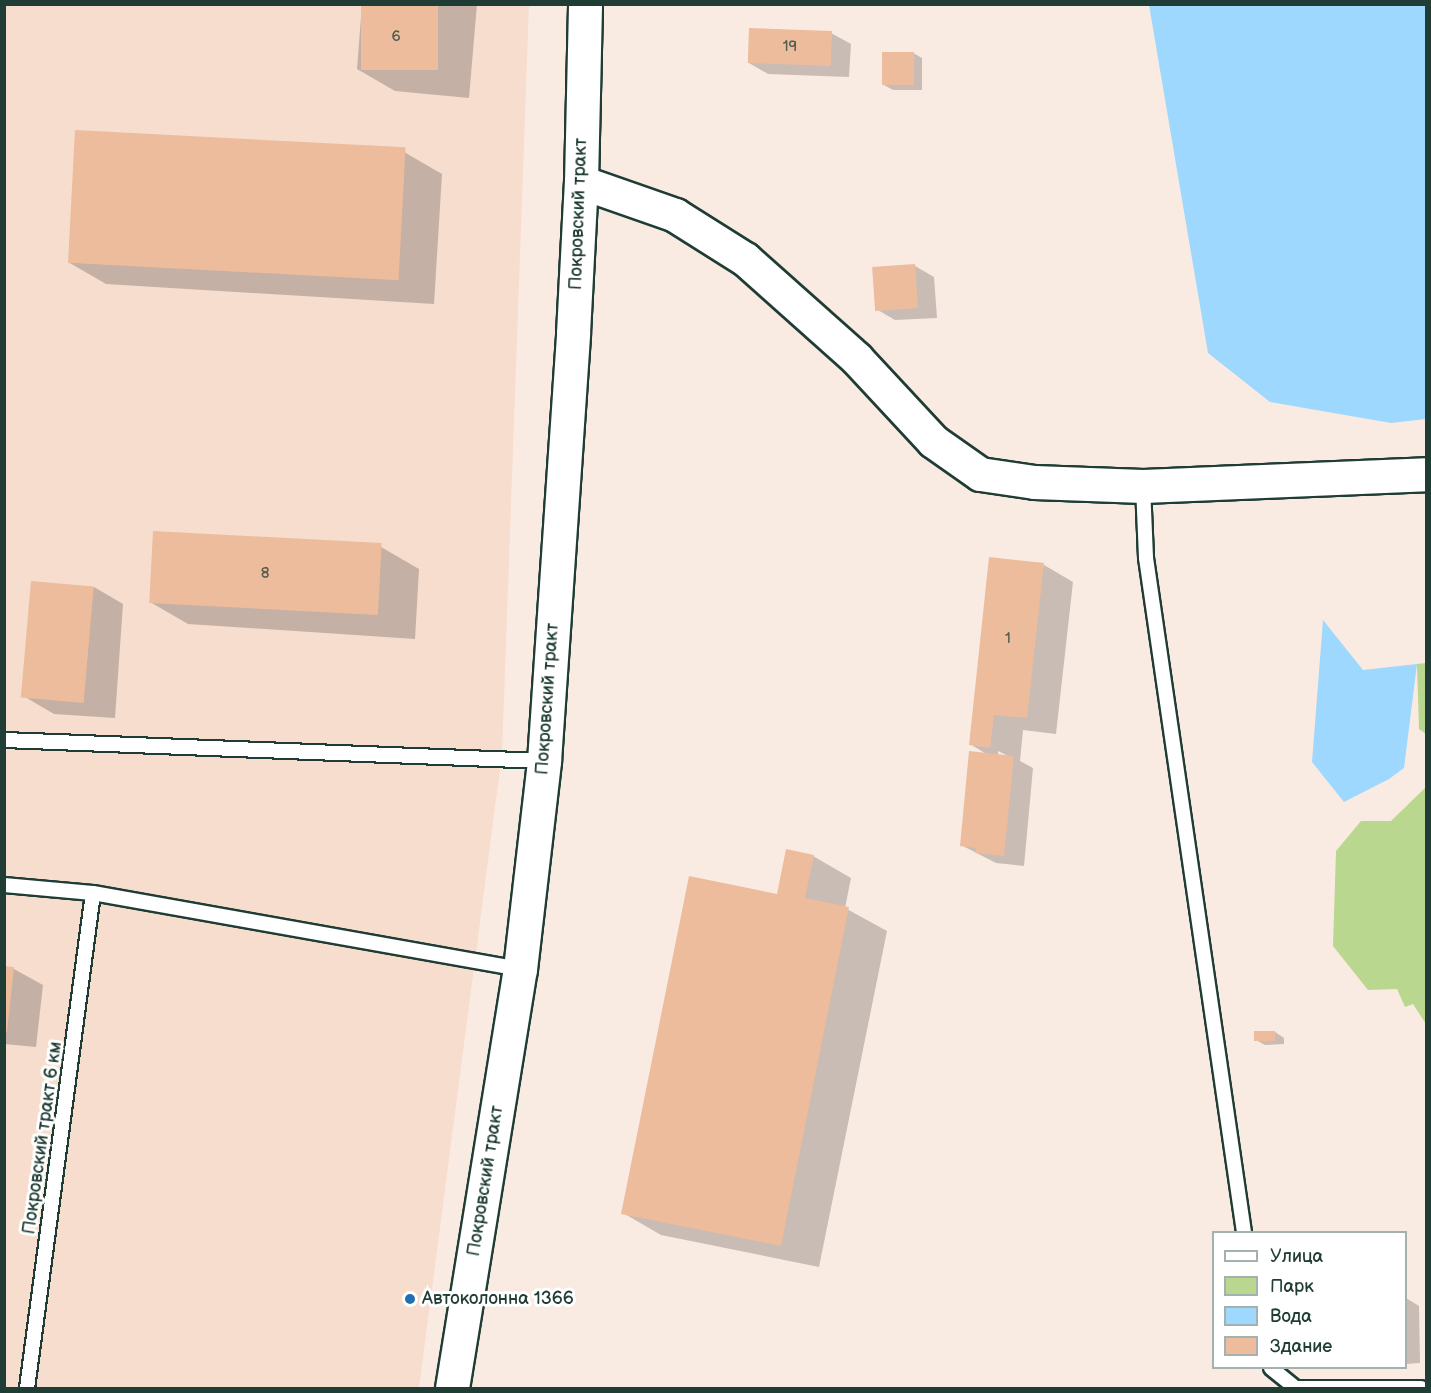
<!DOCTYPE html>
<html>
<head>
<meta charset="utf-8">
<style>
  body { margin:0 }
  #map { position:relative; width:1431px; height:1393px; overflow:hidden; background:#faebe2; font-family:"Balsamiq Sans",sans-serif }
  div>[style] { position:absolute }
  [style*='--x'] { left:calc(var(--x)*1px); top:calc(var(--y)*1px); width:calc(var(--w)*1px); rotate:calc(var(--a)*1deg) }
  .built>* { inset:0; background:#f6ddcd }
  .green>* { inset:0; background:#b9d78f }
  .water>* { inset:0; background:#9ed8fe }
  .shadow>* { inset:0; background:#0003 }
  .building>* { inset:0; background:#edbc9d; transform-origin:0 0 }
  .roads { filter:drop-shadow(2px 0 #1f3d34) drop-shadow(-2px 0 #1f3d34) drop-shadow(0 2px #1f3d34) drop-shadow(0 -2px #1f3d34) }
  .lane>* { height:14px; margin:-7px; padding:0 7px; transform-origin:7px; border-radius:7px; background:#fff }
  .secondary>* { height:33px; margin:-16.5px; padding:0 16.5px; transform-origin:16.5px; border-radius:16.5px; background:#fff }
  .dots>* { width:16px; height:16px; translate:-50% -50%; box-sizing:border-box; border:3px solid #fff; border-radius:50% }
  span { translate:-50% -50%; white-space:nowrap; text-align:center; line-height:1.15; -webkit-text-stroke:6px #fff; paint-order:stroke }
  .number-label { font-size:15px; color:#525d4e }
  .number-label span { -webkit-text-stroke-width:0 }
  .street-label { font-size:18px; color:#1f3d34 }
  .poi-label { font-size:18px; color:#1f3d34 }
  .left { translate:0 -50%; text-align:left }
  .frame { position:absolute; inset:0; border:6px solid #1f3d34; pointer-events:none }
  .legend { position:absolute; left:1212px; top:1231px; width:195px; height:138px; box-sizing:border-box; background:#fff; border:2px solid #a5b1ae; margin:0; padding:8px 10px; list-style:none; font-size:18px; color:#1f3d34 }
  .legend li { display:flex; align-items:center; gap:12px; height:30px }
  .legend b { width:30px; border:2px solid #a5b1ae }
</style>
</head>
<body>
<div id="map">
  <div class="built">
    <div style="clip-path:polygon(5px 5px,529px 5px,502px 754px,419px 1388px,5px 1388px)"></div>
  </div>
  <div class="green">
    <div style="clip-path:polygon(1426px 663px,1426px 734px,1419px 729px,1417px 664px)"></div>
    <div style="clip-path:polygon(1426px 787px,1426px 1024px,1413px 1004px,1405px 1007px,1397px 989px,1368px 990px,1333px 946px,1336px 851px,1361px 821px,1391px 821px)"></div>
  </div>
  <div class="water">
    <div style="clip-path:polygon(1149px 5px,1426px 5px,1426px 419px,1391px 423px,1270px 402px,1208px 353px)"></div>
    <div style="clip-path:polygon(1323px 620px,1363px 670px,1417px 664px,1404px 768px,1389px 779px,1344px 802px,1312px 762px)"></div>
  </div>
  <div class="shadow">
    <div style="clip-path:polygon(362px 4px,477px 4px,469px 98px,395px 91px,357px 69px)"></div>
    <div style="clip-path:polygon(831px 33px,851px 44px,849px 77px,768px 74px,749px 63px)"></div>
    <div style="clip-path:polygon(913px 53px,922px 58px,922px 90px,893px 90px,884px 85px)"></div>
    <div style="clip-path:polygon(404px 152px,442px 174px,434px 304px,106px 284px,68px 262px)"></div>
    <div style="clip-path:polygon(915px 266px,934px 277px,937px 318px,895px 320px,876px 309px)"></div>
    <div style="clip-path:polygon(381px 547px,419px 569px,415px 639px,188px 624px,150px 602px)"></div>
    <div style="clip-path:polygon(evenodd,1044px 565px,1073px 582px,1056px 734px,1023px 730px,1020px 761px,1033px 768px,1024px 866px,996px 863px,961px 845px,988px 755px,970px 744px,1044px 565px,998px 751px,1010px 757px,1008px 760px,998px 754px,998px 751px)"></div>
    <div style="clip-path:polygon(94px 587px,123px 604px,115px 718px,54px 714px,25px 697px)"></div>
    <div style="clip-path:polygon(813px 856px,851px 878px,845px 908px,887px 931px,819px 1267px,661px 1235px,623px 1213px,778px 896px)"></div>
    <div style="clip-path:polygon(4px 968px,14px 969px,43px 985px,36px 1047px,4px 1044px)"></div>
    <div style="clip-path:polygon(1275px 1032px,1284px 1038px,1284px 1044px,1265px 1045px,1256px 1040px)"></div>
    <div style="clip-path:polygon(1406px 1298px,1419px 1306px,1420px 1363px,1406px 1364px)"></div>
  </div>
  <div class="building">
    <div style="left:361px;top:5px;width:77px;height:65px"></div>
    <div style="left:749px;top:28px;width:83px;height:35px;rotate:2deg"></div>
    <div style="left:882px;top:52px;width:32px;height:33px"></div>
    <div style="left:75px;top:130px;width:331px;height:133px;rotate:3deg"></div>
    <div style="left:915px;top:264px;width:44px;height:43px;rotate:86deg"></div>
    <div style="left:153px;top:531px;width:229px;height:72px;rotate:3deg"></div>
    <div style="clip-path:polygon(989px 557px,1044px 563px,1027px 718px,994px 715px,990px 748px,969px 745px)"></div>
    <div style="left:31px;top:581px;width:63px;height:117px;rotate:5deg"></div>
    <div style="clip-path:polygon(969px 751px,1014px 756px,1004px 856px,975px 853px,976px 848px,960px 846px)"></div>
    <div style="clip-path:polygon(786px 849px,814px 855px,805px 898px,849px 907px,781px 1246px,621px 1214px,689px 876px,777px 894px)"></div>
    <div style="clip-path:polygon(4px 966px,14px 967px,7px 1032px,4px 1031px)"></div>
    <div style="left:1254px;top:1031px;width:21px;height:10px"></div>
  </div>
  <div class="roads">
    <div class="lane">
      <div style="--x:1143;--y:486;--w:72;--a:87.6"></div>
      <div style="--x:1146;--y:558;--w:681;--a:81.73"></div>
      <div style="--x:4;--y:740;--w:540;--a:2.23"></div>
      <div style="--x:4;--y:885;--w:89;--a:5.1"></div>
      <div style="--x:93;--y:893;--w:434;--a:10.1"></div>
      <div style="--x:1271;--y:1368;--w:32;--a:39"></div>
      <div style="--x:1296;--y:1388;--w:125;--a:0"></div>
      <div style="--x:27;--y:1388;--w:499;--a:-82.4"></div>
    </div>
    <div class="secondary">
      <div style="--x:581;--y:182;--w:100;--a:19.3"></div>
      <div style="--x:675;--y:215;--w:83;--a:32.2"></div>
      <div style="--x:745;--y:259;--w:149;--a:41.7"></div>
      <div style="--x:856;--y:358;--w:113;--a:47.1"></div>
      <div style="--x:933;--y:441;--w:57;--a:35.1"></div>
      <div style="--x:980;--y:474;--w:55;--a:8.4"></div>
      <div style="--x:1034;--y:482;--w:109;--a:2.1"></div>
      <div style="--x:1143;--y:486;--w:283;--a:-2.4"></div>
      <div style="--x:452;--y:1388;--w:424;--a:-80.8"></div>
      <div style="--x:520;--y:969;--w:209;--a:-83.4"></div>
      <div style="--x:544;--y:761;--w:429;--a:-86.1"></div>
      <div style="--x:573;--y:333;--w:151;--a:-87"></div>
      <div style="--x:581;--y:182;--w:178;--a:-88.7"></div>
    </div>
  </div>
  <div class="dots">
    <div style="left:410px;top:1299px;background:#1f6fb2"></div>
  </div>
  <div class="number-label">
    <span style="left:396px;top:37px">6</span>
    <span style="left:790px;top:47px">19</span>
    <span style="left:265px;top:574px">8</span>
    <span style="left:1008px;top:639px">1</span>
  </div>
  <div class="street-label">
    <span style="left:579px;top:214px;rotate:-88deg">Покровский тракт</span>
    <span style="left:548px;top:699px;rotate:-86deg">Покровский тракт</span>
    <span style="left:43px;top:1138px;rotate:-82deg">Покровский тракт 6 км</span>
    <span style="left:486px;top:1181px;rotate:-81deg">Покровский тракт</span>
  </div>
  <div class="poi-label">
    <span class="left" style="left:422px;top:1299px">Автоколонна 1366</span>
  </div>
  <div class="frame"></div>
  <ul class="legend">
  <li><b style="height:8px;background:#fff"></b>Улица</li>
  <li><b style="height:16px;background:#b9d78f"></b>Парк</li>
  <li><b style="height:16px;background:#9ed8fe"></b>Вода</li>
  <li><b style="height:16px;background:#edbc9d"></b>Здание</li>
  </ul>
</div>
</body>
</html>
